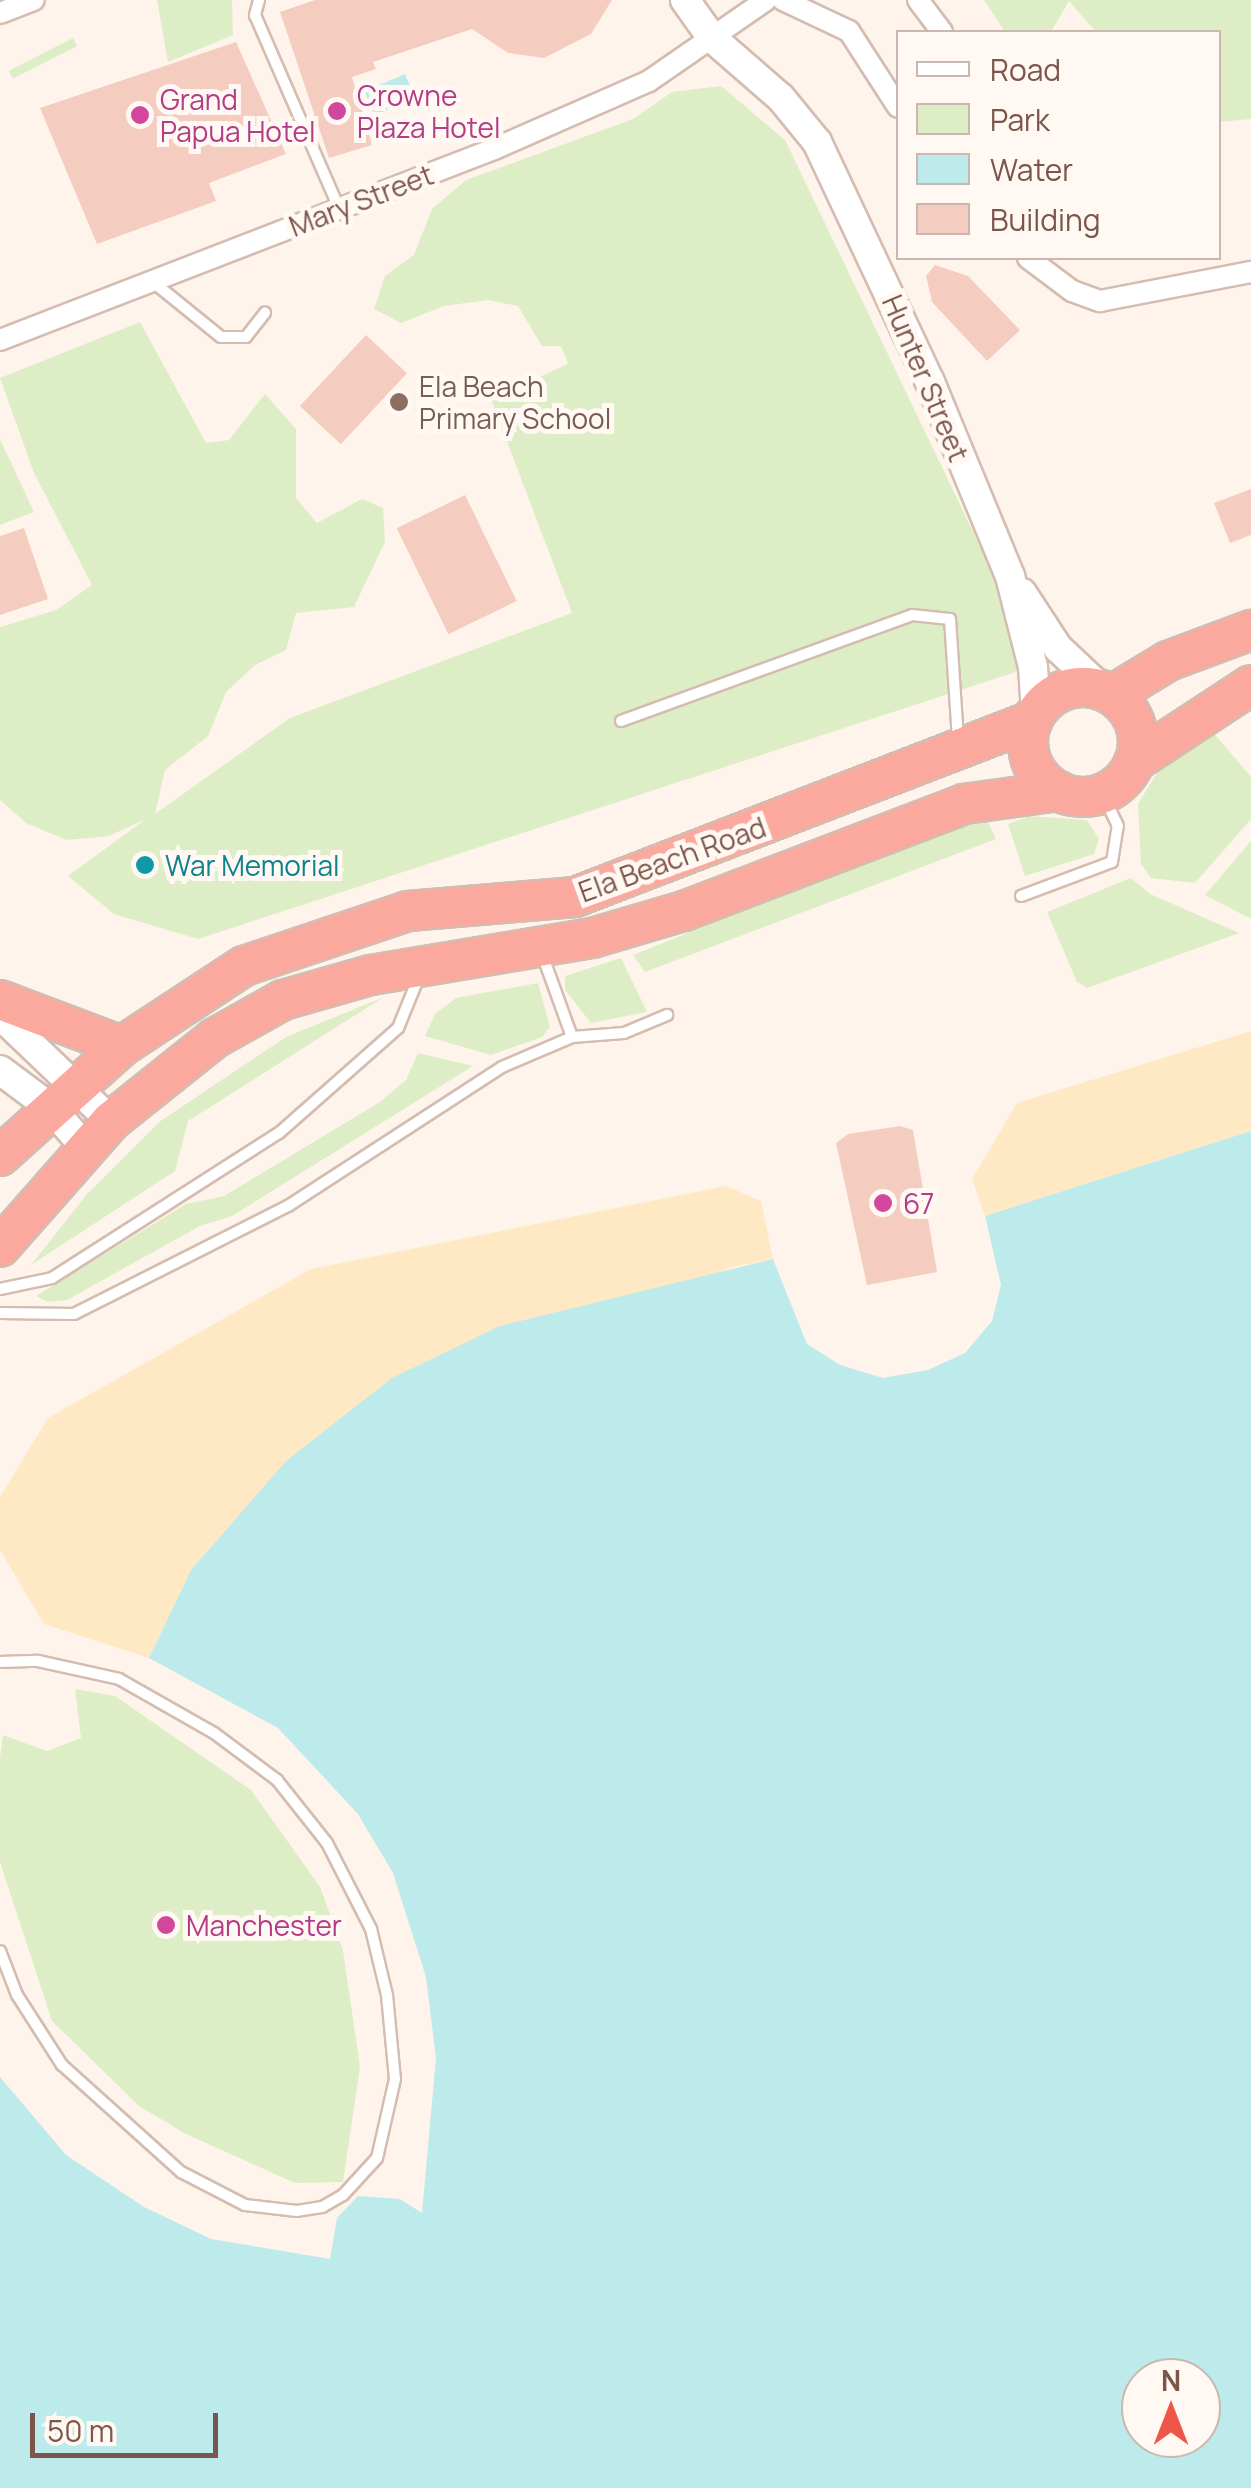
<!DOCTYPE html>
<html>
<head>
<meta charset="utf-8">
<style>
  body { margin:0 }
  #map { position:relative; width:1251px; height:2488px; overflow:hidden; background:#fef4eb; font-family:Manrope,sans-serif }
  div>[style] { position:absolute }
  [style*='--x'] { left:calc(var(--x)*1px); top:calc(var(--y)*1px); width:calc(var(--w)*1px); rotate:calc(var(--a)*1deg) }
  .green>* { inset:0; background:#ddeec7; transform-origin:0 0 }
  .sand>* { inset:0; background:#ffe9c4 }
  .water>* { inset:0; background:#bdeaea; transform-origin:0 0 }
  .building>* { inset:0; background:#f5cdc0; transform-origin:0 0 }
  .roads { filter:drop-shadow(2px 0 #d4bcb1) drop-shadow(-2px 0 #d4bcb1) drop-shadow(0 2px #d4bcb1) drop-shadow(0 -2px #d4bcb1) }
  .lane>* { height:10px; margin:-5px; padding:0 5px; transform-origin:5px; border-radius:5px; background:#fff }
  .street>* { height:20px; margin:-10px; padding:0 10px; transform-origin:10px; border-radius:10px; background:#fff }
  .secondary>* { height:28px; margin:-14px; padding:0 14px; transform-origin:14px; border-radius:14px; background:#fff }
  .highway>* { height:38px; margin:-19px; padding:0 19px; transform-origin:19px; border-radius:19px; background:#fba89e }
  .highway>.ring { margin:-19px; padding:0; box-sizing:content-box; background:none; border:38px solid #fba89e; border-radius:50% }
  .dots>* { width:28px; height:28px; translate:-50% -50%; box-sizing:border-box; border:5px solid #fff8f3; border-radius:50% }
  span { translate:-50% -50%; white-space:nowrap; text-align:center; line-height:1.15; -webkit-text-stroke:10px #fff8f3; paint-order:stroke }
  .hotel-label { font-size:28px; color:#b23c85 }
  .left { translate:0 -50%; text-align:left }
  .street-label { font-size:28px; color:#7c554b }
  .education-label { font-size:28px; color:#785e54 }
  .culture-label { font-size:28px; color:#0d838f }
  .legend { position:absolute; left:896px; top:30px; width:325px; height:230px; box-sizing:border-box; background:#fff8f3; border:2px solid #cbb7b0; margin:0; padding:12px 18px; list-style:none; font-size:30px; color:#7c554b }
  .legend li { display:flex; align-items:center; gap:20px; height:50px }
  .legend b { width:50px; border:2px solid #cbb7b0 }
  .north { position:absolute; left:1121px; top:2358px; width:100px; height:100px; box-sizing:border-box; background:#fff8f3; border:2px solid #cbb7b0; border-radius:50%; rotate:0deg; font-size:28px; font-weight:700; line-height:40px; text-align:center; color:#7c554b }
  .north::after { content:''; display:block; margin:auto; width:35px; height:45px; background:#ef5549; clip-path:polygon(50% 0,100% 100%,50% 72%,0 100%) }
  .scale { position:absolute; left:30px; top:2413px; width:188px; height:45px; box-sizing:border-box; border:5px solid #7c554b; border-top:0; padding-left:12px; font-size:30px; line-height:35px; white-space:nowrap; color:#7c554b; -webkit-text-stroke:8px #fff8f3; paint-order:stroke }
</style>
</head>
<body>
<div id="map">
  <div class="green">
    <div style="clip-path:polygon(157px 0,232px 0,233px 35px,168px 62px)"></div>
    <div style="clip-path:polygon(984px 0,1251px 0,1251px 119px,1219px 122px,1218px 32px,1096px 32px,1069px 1px,1051px 32px,1005px 32px)"></div>
    <div style="left:73px;top:38px;width:9px;height:72px;rotate:63deg"></div>
    <div style="clip-path:polygon(721px 86px,785px 140px,1037px 665px,198px 939px,114px 914px,68px 876px,146px 819px,109px 836px,67px 840px,26px 823px,0 800px,0 627px,56px 610px,92px 585px,34px 473px,0 378px,140px 322px,206px 443px,229px 440px,265px 394px,296px 429px,296px 498px,317px 523px,362px 499px,383px 508px,385px 542px,354px 607px,296px 613px,286px 650px,255px 665px,226px 692px,208px 736px,165px 770px,155px 814px,290px 718px,572px 613px,491px 399px,568px 364px,561px 346px,542px 346px,518px 306px,488px 300px,444px 306px,401px 323px,374px 309px,385px 276px,414px 255px,432px 209px,466px 180px,633px 119px,672px 92px)"></div>
    <div style="clip-path:polygon(0 439px,34px 512px,0 525px)"></div>
    <div style="clip-path:polygon(1211px 730px,1251px 777px,1251px 819px,1195px 883px,1151px 878px,1141px 864px,1138px 804px,1168px 755px)"></div>
    <div style="clip-path:polygon(1029px 816px,1087px 820px,1099px 839px,1094px 854px,1025px 876px,1008px 824px)"></div>
    <div style="clip-path:polygon(988px 822px,996px 839px,645px 972px,633px 955px,943px 830px)"></div>
    <div style="clip-path:polygon(1251px 841px,1251px 919px,1205px 895px)"></div>
    <div style="clip-path:polygon(1131px 878px,1150px 894px,1239px 933px,1087px 988px,1077px 982px,1047px 912px)"></div>
    <div style="clip-path:polygon(621px 958px,647px 1012px,591px 1023px,565px 990px,565px 976px)"></div>
    <div style="clip-path:polygon(538px 983px,550px 1027px,542px 1037px,491px 1055px,425px 1036px,435px 1014px,456px 998px)"></div>
    <div style="clip-path:polygon(384px 997px,188px 1121px,175px 1171px,31px 1265px,87px 1194px,159px 1122px,286px 1037px)"></div>
    <div style="clip-path:polygon(418px 1053px,473px 1066px,232px 1216px,200px 1226px,67px 1300px,48px 1302px,36px 1296px,186px 1204px,224px 1196px,380px 1102px,406px 1080px)"></div>
    <div style="clip-path:polygon(75px 1689px,115px 1696px,251px 1790px,320px 1887px,343px 1950px,360px 2067px,343px 2182px,295px 2183px,186px 2134px,139px 2106px,52px 2021px,0 1862px,0 1758px,3px 1735px,47px 1751px,81px 1738px)"></div>
  </div>
  <div class="sand">
    <div style="clip-path:polygon(1251px 1031px,1251px 1131px,985px 1216px,972px 1179px,1017px 1103px)"></div>
    <div style="clip-path:polygon(726px 1186px,761px 1201px,773px 1259px,732px 1267px,286px 1461px,191px 1570px,149px 1658px,44px 1624px,0 1550px,0 1497px,48px 1418px,311px 1269px)"></div>
  </div>
  <div class="water">
    <div style="left:405px;top:74px;width:26px;height:44px;rotate:67deg"></div>
    <div style="clip-path:polygon(evenodd,1251px 1131px,1251px 2488px,0 2488px,0 2077px,66px 2155px,144px 2207px,211px 2239px,330px 2259px,337px 2218px,358px 2196px,400px 2199px,422px 2213px,436px 2058px,426px 1977px,393px 1873px,358px 1814px,278px 1728px,149px 1658px,191px 1570px,286px 1461px,392px 1378px,500px 1326px,773px 1259px,807px 1344px,840px 1365px,883px 1378px,928px 1370px,965px 1353px,992px 1321px,1001px 1285px,985px 1216px,1251px 1131px,1201px 2378px,1201px 2438px,1141px 2438px,1141px 2378px,1201px 2378px)"></div>
  </div>
  <div class="building">
    <div style="clip-path:polygon(315px 0,612px 0,591px 34px,544px 58px,508px 53px,472px 29px,373px 62px,376px 69px,352px 77px,372px 145px,329px 158px,280px 12px)"></div>
    <div style="clip-path:polygon(236px 42px,286px 154px,209px 183px,216px 201px,97px 244px,40px 108px)"></div>
    <div style="clip-path:polygon(935px 265px,968px 276px,1020px 330px,987px 361px,932px 302px,926px 276px)"></div>
    <div style="left:366px;top:335px;width:56px;height:97px;rotate:43deg"></div>
    <div style="clip-path:polygon(1251px 489px,1251px 535px,1230px 543px,1214px 503px)"></div>
    <div style="left:465px;top:495px;width:118px;height:76px;rotate:64deg"></div>
    <div style="clip-path:polygon(24px 528px,48px 599px,0 615px,0 536px)"></div>
    <div style="clip-path:polygon(900px 1126px,913px 1130px,937px 1272px,867px 1285px,836px 1143px,848px 1134px)"></div>
  </div>
  <div class="roads">
    <div class="lane">
      <div style="--x:259;--y:0;--w:16;--a:105"></div>
      <div style="--x:255;--y:15;--w:208;--a:66.5"></div>
      <div style="--x:153;--y:282;--w:87;--a:39"></div>
      <div style="--x:221;--y:337;--w:25;--a:0"></div>
      <div style="--x:246;--y:337;--w:31;--a:-52"></div>
      <div style="--x:621;--y:721;--w:310;--a:-20"></div>
      <div style="--x:912;--y:615;--w:38;--a:6"></div>
      <div style="--x:950;--y:619;--w:121;--a:86.2"></div>
      <div style="--x:1021;--y:896;--w:97;--a:-20.5"></div>
      <div style="--x:1112;--y:862;--w:36;--a:-81"></div>
      <div style="--x:1118;--y:826;--w:37;--a:-116"></div>
      <div style="--x:542;--y:954;--w:88;--a:70.1"></div>
      <div style="--x:0;--y:1289;--w:53;--a:-11.9"></div>
      <div style="--x:52;--y:1278;--w:269;--a:-32.6"></div>
      <div style="--x:279;--y:1133;--w:159;--a:-41.4"></div>
      <div style="--x:398;--y:1028;--w:58;--a:-67.8"></div>
      <div style="--x:0;--y:1313;--w:74;--a:0.8"></div>
      <div style="--x:74;--y:1314;--w:240;--a:-26.8"></div>
      <div style="--x:288;--y:1206;--w:255;--a:-33"></div>
      <div style="--x:502;--y:1067;--w:76;--a:-23.2"></div>
      <div style="--x:572;--y:1037;--w:52;--a:-4.4"></div>
      <div style="--x:624;--y:1033;--w:47;--a:-22.7"></div>
      <div style="--x:0;--y:1662;--w:38;--a:-2"></div>
      <div style="--x:38;--y:1661;--w:83;--a:12.5"></div>
      <div style="--x:119;--y:1679;--w:109;--a:29.6"></div>
      <div style="--x:214;--y:1733;--w:79;--a:36.7"></div>
      <div style="--x:277;--y:1780;--w:80;--a:51.6"></div>
      <div style="--x:327;--y:1843;--w:97;--a:62.9"></div>
      <div style="--x:371;--y:1929;--w:68;--a:76.4"></div>
      <div style="--x:387;--y:1995;--w:84;--a:84.6"></div>
      <div style="--x:395;--y:2079;--w:81;--a:102.8"></div>
      <div style="--x:377;--y:2158;--w:50;--a:132.6"></div>
      <div style="--x:343;--y:2195;--w:24;--a:150"></div>
      <div style="--x:322;--y:2207;--w:25;--a:171"></div>
      <div style="--x:297;--y:2211;--w:52;--a:-173.4"></div>
      <div style="--x:245;--y:2205;--w:72;--a:-152.7"></div>
      <div style="--x:181;--y:2172;--w:160;--a:-138"></div>
      <div style="--x:62;--y:2065;--w:83;--a:-122.7"></div>
      <div style="--x:17;--y:1995;--w:47;--a:-111.1"></div>
    </div>
    <div class="street">
      <div style="--x:783;--y:0;--w:73;--a:25.2"></div>
      <div style="--x:849;--y:31;--w:90;--a:57.2"></div>
      <div style="--x:918;--y:0;--w:40;--a:53"></div>
      <div style="--x:0;--y:13;--w:36;--a:-21"></div>
      <div style="--x:1028;--y:258;--w:55;--a:36.9"></div>
      <div style="--x:1072;--y:291;--w:30;--a:20"></div>
      <div style="--x:1100;--y:301;--w:154;--a:-10.9"></div>
      <div style="--x:0;--y:340;--w:530;--a:-21.14"></div>
      <div style="--x:494;--y:149;--w:169;--a:-23.7"></div>
      <div style="--x:649;--y:81;--w:142;--a:-34.7"></div>
    </div>
    <div class="secondary">
      <div style="--x:685;--y:0;--w:47;--a:54.6"></div>
      <div style="--x:712;--y:38;--w:91;--a:41"></div>
      <div style="--x:781;--y:98;--w:57;--a:50.7"></div>
      <div style="--x:817;--y:142;--w:265;--a:64.8"></div>
      <div style="--x:930;--y:382;--w:210;--a:67.6"></div>
      <div style="--x:1010;--y:576;--w:94;--a:75.8"></div>
      <div style="--x:1033;--y:667;--w:47;--a:86.3"></div>
      <div style="--x:1022;--y:593;--w:66;--a:56.8"></div>
      <div style="--x:1058;--y:648;--w:64;--a:43.1"></div>
      <div style="--x:0;--y:1015;--w:153;--a:43.7"></div>
      <div style="--x:0;--y:1070;--w:64;--a:36.7"></div>
      <div style="--x:51;--y:1108;--w:52;--a:48.9"></div>
    </div>
    <div class="highway">
      <div class="ring" style="left:1028px;top:687px;width:72px;height:72px"></div>
      <div style="--x:1112;--y:695;--w:66;--a:-31.3"></div>
      <div style="--x:1168;--y:661;--w:89;--a:-20.5"></div>
      <div style="--x:1134;--y:762;--w:140;--a:-33.3"></div>
      <div style="--x:0;--y:1000;--w:130;--a:20.7"></div>
      <div style="--x:0;--y:1156;--w:164;--a:-42"></div>
      <div style="--x:122;--y:1046;--w:146;--a:-33.3"></div>
      <div style="--x:244;--y:966;--w:173;--a:-18.5"></div>
      <div style="--x:408;--y:911;--w:168;--a:-4.8"></div>
      <div style="--x:575;--y:897;--w:490;--a:-21.1"></div>
      <div style="--x:0;--y:1247;--w:168;--a:-48.6"></div>
      <div style="--x:111;--y:1121;--w:133;--a:-38.6"></div>
      <div style="--x:215;--y:1038;--w:78;--a:-29.2"></div>
      <div style="--x:283;--y:1000;--w:91;--a:-15.9"></div>
      <div style="--x:371;--y:975;--w:224;--a:-9.5"></div>
      <div style="--x:592;--y:938;--w:96;--a:-16.4"></div>
      <div style="--x:684;--y:911;--w:300;--a:-20.9"></div>
      <div style="--x:964;--y:804;--w:95;--a:-7.9"></div>
    </div>
  </div>
  <div class="dots">
    <div style="left:337px;top:111px;background:#d1479c"></div>
    <div style="left:140px;top:115px;background:#d1479c"></div>
    <div style="left:399px;top:402px;background:#8d6e63"></div>
    <div style="left:145px;top:865px;background:#0f9aa8"></div>
    <div style="left:883px;top:1203px;background:#d1479c"></div>
    <div style="left:166px;top:1925px;background:#d1479c"></div>
  </div>
  <div class="hotel-label">
    <span class="left" style="left:357px;top:111px">Crowne<br>Plaza Hotel</span>
    <span class="left" style="left:160px;top:115px">Grand<br>Papua Hotel</span>
    <span class="left" style="left:903px;top:1203px">67</span>
    <span class="left" style="left:186px;top:1925px">Manchester</span>
  </div>
  <div class="street-label">
    <span style="left:361px;top:200px;rotate:-21deg">Mary Street</span>
    <span style="left:926px;top:378px;rotate:67deg">Hunter Street</span>
    <span style="left:672px;top:859px;rotate:-20deg">Ela Beach Road</span>
  </div>
  <div class="education-label">
    <span class="left" style="left:419px;top:402px">Ela Beach<br>Primary School</span>
  </div>
  <div class="culture-label">
    <span class="left" style="left:165px;top:865px">War Memorial</span>
  </div>
  <ul class="legend">
  <li><b style="height:12px;background:#fff"></b>Road</li>
  <li><b style="height:28px;background:#ddeec7"></b>Park</li>
  <li><b style="height:28px;background:#bdeaea"></b>Water</li>
  <li><b style="height:28px;background:#f5cdc0"></b>Building</li>
  </ul>
  <div class="north">N</div>
  <div class="scale">50 m</div>
</div>
</body>
</html>
